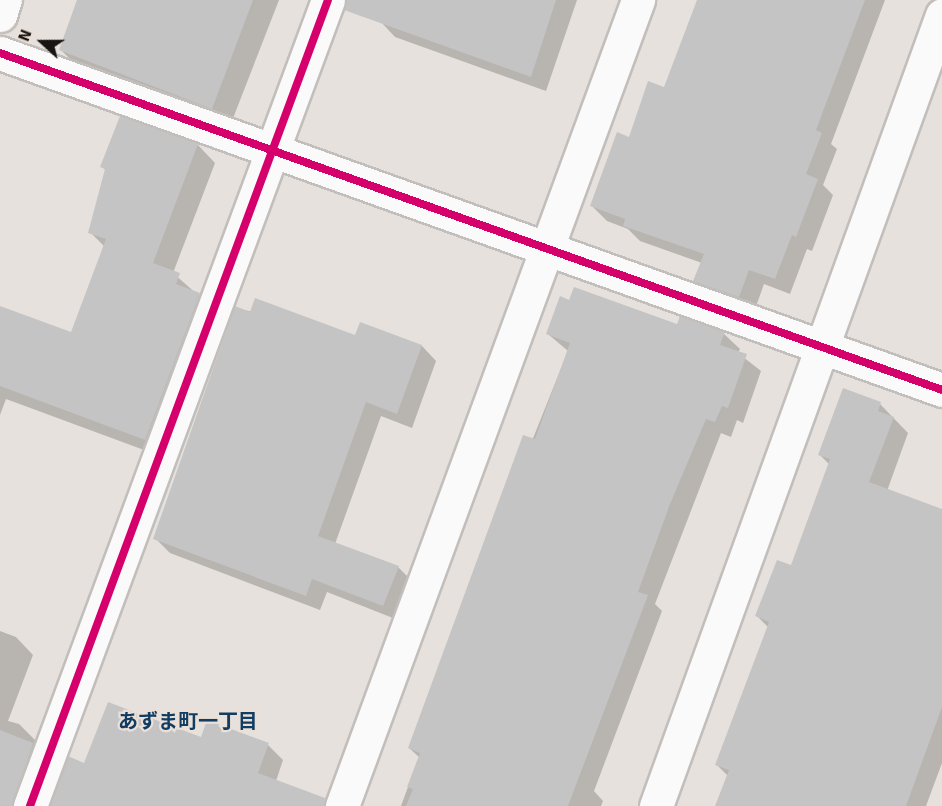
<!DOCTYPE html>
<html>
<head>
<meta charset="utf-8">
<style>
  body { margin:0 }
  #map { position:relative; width:942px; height:806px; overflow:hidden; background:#e6e1dc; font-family:Signika,"Noto Sans JP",sans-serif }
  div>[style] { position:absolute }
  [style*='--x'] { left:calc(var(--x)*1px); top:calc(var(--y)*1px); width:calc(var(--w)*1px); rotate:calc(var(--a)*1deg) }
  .shadow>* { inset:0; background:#0003 }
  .building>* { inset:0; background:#c5c4c4 }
  .roads { filter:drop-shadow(2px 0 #c2bebb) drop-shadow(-2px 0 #c2bebb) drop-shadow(0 2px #c2bebb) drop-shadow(0 -2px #c2bebb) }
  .minor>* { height:33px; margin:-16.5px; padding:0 16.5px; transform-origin:16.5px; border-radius:16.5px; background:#fbfafa }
  .cycleway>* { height:8px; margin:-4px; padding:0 4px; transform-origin:4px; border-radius:4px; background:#d6006c }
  span { translate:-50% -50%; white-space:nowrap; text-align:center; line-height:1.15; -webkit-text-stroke:4.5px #eae0d8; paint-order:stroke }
  .neighbourhood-label { font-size:20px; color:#123d62; font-weight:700 }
  .north { position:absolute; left:12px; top:12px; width:60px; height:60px; -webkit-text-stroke:4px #eae0d8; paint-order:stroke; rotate:291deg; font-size:16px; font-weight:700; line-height:24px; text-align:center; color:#181512 }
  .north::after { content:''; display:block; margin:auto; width:21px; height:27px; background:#181512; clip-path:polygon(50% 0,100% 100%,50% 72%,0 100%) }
</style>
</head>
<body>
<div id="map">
  <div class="shadow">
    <div style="clip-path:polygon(78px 0,279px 0,230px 126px,79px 68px,60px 49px)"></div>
    <div style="clip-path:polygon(390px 0,577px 0,546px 91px,395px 37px,381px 22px)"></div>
    <div style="clip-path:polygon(699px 0,885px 0,831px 144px,837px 149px,823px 185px,833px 195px,812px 251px,807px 249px,790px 294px,764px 284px,754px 312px,710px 296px,695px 281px,702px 263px,640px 241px,628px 229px,607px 221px,592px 206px,630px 138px,665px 89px)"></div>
    <div style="clip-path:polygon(198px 145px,215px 163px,173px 273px,217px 312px,163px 457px,6px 399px,0 415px,0 307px,72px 334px,105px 247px,90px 232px,106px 171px,102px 166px)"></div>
    <div style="clip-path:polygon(236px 308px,356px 337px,361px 324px,422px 346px,436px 361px,412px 428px,381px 416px,335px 544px,398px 567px,413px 582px,398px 620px,327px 592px,320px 610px,170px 553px,155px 538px)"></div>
    <div style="clip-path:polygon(678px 326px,724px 334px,740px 349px,738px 353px,761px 371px,743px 423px,737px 420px,731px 437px,721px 433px,655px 604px,662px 611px,594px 791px,603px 801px,601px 806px,401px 806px,419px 757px,409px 748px,568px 351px,548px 334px)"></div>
    <div style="clip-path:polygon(880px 404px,908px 433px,887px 491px,942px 511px,942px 763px,926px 806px,717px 806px,728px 776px,717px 765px,769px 628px,757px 616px,792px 567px,829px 464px,820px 455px)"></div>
    <div style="clip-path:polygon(0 631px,16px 637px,33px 655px,8px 721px,19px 724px,37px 742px,34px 806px,0 806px)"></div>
    <div style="clip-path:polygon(202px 739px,268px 745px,283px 760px,276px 781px,287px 806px,51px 806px,85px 765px)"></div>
  </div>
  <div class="building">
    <div style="clip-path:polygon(77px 0,253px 0,212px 109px,59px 50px)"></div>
    <div style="clip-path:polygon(346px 0,556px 0,531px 77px,344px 10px)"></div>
    <div style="clip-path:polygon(697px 0,865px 0,816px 130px,822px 133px,806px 174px,818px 179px,796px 237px,792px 235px,775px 279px,749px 270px,739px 297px,693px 281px,704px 254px,623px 226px,625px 219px,590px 206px,617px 132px,629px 137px,648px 81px,664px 87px)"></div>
    <div style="clip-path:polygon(120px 116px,198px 144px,153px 263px,180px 273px,176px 284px,200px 293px,145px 440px,0 386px,0 306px,71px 332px,106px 239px,88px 233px,105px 169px,100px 167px)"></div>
    <div style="clip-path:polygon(574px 287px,677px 324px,680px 316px,725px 332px,720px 345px,747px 354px,728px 408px,722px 406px,715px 422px,706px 419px,670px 504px,638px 592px,648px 595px,568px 806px,406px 806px,413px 789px,407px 787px,420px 753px,408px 748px,523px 435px,535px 439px,570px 343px,546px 334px,560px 296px,569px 300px)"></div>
    <div style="clip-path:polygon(255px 298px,355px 335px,360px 322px,422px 345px,397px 414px,366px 402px,318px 536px,399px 566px,383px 606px,312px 579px,306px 596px,153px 539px,235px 306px,250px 312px)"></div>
    <div style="clip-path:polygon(843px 388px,881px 402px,878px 411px,894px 417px,869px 482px,942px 509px,942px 707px,906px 806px,715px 806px,729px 770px,715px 765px,769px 622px,755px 616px,777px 560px,791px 565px,830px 459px,818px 455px)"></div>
    <div style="clip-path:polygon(108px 702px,201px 737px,207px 720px,269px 743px,258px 773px,325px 798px,324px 806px,50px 806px,68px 756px,84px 763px)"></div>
    <div style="clip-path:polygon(0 730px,33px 743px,12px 806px,0 806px)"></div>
  </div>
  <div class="roads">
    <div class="minor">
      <div style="--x:0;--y:15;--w:16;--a:-72"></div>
      <div style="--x:0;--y:53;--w:1000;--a:19.68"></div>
      <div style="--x:30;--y:806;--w:859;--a:-69.71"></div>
      <div style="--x:342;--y:806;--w:859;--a:-69.83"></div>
      <div style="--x:656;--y:806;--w:841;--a:-70.12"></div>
    </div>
  </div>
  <div class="cycleway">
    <div style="--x:0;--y:53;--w:1000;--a:19.68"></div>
    <div style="--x:30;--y:806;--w:859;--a:-69.71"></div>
  </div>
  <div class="neighbourhood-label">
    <span style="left:188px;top:721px">あずま町一丁目</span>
  </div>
  <div class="north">N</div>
</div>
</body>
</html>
